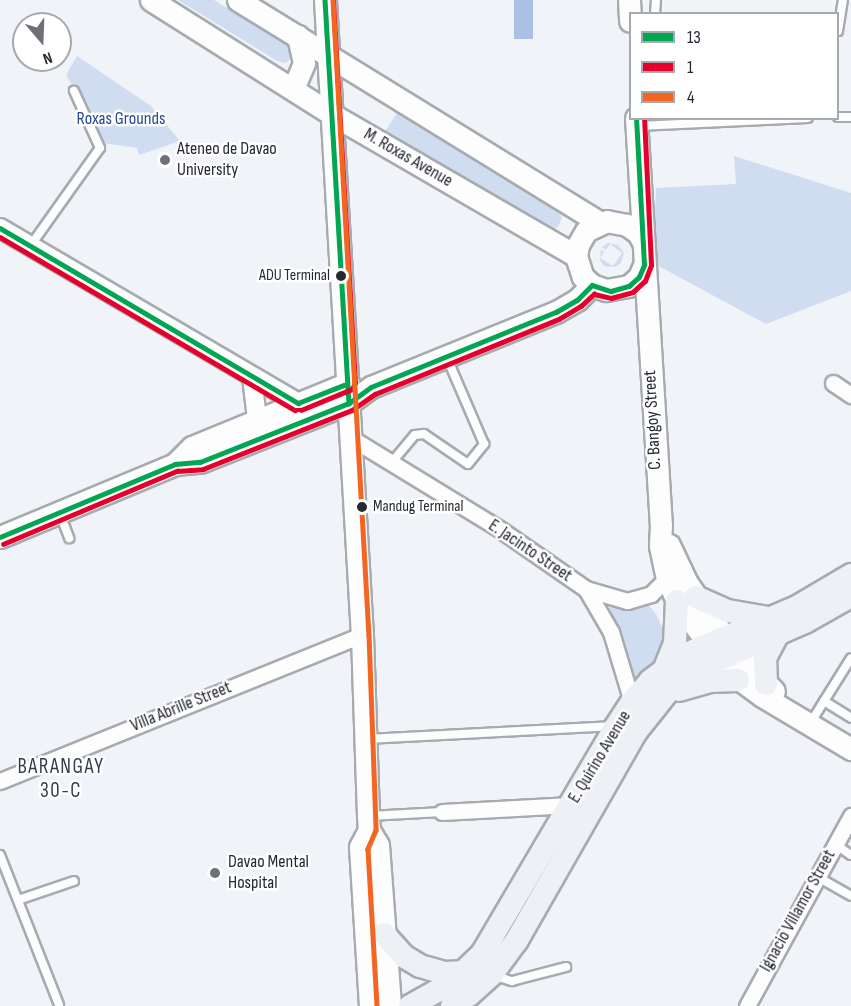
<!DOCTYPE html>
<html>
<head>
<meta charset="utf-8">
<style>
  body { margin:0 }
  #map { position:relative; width:851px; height:1006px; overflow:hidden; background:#f0f4f8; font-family:"Sofia Sans Condensed",sans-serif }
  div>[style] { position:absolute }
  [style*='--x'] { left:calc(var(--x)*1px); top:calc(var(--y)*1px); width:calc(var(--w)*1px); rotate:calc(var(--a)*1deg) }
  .green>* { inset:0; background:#d0dcef }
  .water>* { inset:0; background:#abc1e4; transform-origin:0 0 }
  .roads { filter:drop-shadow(2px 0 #a7abaf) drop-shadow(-2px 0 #a7abaf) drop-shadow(0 2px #a7abaf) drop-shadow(0 -2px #a7abaf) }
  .service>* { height:8px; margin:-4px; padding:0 4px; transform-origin:4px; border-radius:4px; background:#fdfdfe }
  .minor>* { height:15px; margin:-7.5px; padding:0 7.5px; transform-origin:7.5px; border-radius:7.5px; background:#fdfdfe }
  .tertiary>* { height:18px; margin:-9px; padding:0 9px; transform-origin:9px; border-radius:9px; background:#fdfdfe }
  .secondary>* { height:21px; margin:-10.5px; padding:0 10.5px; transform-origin:10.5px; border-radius:10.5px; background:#fdfdfe }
  .primary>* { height:22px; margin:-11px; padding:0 11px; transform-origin:11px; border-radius:11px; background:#edf0f5 }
  .bus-1>* { height:4.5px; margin:-2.25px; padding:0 2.25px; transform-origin:2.25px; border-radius:2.25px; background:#00a651 }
  .bus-2>* { height:4.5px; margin:-2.25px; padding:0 2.25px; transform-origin:2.25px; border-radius:2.25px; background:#e4002b }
  .bus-3>* { height:4.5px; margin:-2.25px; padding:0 2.25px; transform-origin:2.25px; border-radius:2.25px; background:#f26522 }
  .dots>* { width:16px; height:16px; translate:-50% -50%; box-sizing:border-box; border:3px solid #fff; border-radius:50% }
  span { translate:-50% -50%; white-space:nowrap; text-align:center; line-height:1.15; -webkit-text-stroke:5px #fff; paint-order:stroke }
  .bus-label { font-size:16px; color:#26292f }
  .right { translate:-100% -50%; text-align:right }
  .left { translate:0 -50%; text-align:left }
  .park-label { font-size:18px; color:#274a87 }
  .poi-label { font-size:18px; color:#26292f }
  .street-label { font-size:18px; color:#26292f }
  .quarter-label { font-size:21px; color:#363d4a; letter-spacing:1.5px }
  .legend { position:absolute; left:629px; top:12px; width:210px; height:108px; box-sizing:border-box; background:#fff; border:2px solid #a8a9ac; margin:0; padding:8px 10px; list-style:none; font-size:18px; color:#26292f }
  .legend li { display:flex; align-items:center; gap:12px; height:30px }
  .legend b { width:30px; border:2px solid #a8a9ac }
  .north { position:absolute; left:12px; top:12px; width:60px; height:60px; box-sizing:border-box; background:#fff; border:2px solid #a8a9ac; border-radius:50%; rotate:161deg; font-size:16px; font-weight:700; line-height:24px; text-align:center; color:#26292f }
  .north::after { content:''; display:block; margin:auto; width:21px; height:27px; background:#6d7075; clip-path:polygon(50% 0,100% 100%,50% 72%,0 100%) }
</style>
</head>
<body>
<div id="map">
  <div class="green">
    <div style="clip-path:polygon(178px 0,214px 0,288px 45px,292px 51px,292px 57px,286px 63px,277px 61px)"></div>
    <div style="clip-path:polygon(77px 56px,151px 106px,180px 141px,139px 155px,137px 148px,103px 143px,91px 125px,89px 112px,66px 75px)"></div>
    <div style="clip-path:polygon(397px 113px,556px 209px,562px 217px,558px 227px,549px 230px,384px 133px)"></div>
    <div style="clip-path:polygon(734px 156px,851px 193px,851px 291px,766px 324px,653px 263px,656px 188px,736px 184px)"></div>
    <div style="clip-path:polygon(608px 243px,618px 245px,624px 253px,621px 263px,615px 267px,604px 266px,600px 260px,601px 249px,604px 252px,600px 258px,613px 266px,622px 253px,610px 244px,606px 250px,602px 247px)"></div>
    <div style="clip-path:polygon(642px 605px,649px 606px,656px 614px,666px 636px,665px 654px,642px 683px,632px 684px,609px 609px,612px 606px,635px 609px)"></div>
  </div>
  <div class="water">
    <div style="left:514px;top:0;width:19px;height:39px"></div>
  </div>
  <div class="roads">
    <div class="service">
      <div style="--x:655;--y:14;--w:14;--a:-86"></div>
      <div style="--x:838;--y:31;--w:31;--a:-81"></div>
      <div style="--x:838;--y:117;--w:13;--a:0"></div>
      <div style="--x:638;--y:126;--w:170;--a:-2.7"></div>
      <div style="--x:31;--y:245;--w:119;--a:-54.6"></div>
      <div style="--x:100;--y:148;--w:63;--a:-114.5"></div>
      <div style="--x:392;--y:462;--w:35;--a:-50"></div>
      <div style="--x:415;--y:435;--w:9;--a:-6"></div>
      <div style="--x:424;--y:434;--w:53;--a:34.3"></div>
      <div style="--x:468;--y:464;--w:26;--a:-51"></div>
      <div style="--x:484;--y:444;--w:94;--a:-113.3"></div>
      <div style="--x:60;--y:514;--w:26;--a:69"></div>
      <div style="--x:824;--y:701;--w:32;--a:32"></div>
      <div style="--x:811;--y:722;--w:75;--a:-58"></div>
      <div style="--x:366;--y:739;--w:245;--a:-3"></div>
      <div style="--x:369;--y:816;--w:73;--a:-3.1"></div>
      <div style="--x:835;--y:844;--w:19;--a:35"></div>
      <div style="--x:0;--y:855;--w:161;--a:68.5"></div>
      <div style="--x:816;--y:876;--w:40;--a:29.7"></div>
      <div style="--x:18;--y:900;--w:59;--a:-18.7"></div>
      <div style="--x:493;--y:975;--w:20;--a:18"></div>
      <div style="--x:512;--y:981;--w:56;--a:-14.5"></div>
    </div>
    <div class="minor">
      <div style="--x:833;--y:383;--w:22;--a:34"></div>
      <div style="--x:351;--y:438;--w:176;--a:31.5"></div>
      <div style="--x:501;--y:530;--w:103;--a:34.8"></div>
      <div style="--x:586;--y:589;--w:43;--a:16.3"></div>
      <div style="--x:627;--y:601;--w:25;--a:-16"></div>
      <div style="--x:651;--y:594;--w:23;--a:-45"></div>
      <div style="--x:586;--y:589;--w:50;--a:59.8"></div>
      <div style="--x:611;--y:632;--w:73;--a:73.3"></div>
      <div style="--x:0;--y:781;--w:390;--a:-22"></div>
      <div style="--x:442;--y:812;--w:129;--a:-3.1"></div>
      <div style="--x:747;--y:1006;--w:217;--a:-61.3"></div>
    </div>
    <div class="tertiary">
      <div style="--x:0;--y:228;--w:346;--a:30.4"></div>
      <div style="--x:252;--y:377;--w:42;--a:83.2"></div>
    </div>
    <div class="secondary">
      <div style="--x:151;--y:0;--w:215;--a:32.3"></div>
      <div style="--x:333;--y:115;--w:281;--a:30.1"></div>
      <div style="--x:238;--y:0;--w:425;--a:31.6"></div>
      <div style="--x:325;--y:0;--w:636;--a:86.67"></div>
      <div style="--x:362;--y:635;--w:181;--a:88.1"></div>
      <div style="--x:368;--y:816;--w:14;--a:86"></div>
      <div style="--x:369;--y:830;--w:17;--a:59"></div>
      <div style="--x:378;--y:845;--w:161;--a:85.7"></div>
      <div style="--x:629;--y:0;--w:21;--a:87"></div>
      <div style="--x:293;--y:89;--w:28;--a:-67"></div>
      <div style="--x:304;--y:63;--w:28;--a:-103"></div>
      <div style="--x:636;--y:118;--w:408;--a:86.5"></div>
      <div style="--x:661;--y:525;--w:21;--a:93"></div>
      <div style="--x:660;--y:546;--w:33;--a:78"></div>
      <div style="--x:667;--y:578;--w:25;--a:67"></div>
      <div style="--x:677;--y:601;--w:87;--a:53.9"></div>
      <div style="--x:728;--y:671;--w:42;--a:36.3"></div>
      <div style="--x:762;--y:696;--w:104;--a:30.8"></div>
      <div style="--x:643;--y:242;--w:10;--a:-119"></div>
      <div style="--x:638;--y:233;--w:14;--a:-144"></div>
      <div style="--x:627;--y:225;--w:20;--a:-169"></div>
      <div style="--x:607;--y:221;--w:23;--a:155"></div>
      <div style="--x:586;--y:231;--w:16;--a:120"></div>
      <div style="--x:578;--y:245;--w:11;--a:100"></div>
      <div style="--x:576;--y:256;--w:22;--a:72"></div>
      <div style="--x:583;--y:277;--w:12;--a:42"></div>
      <div style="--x:592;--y:285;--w:15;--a:20"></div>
      <div style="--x:606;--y:290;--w:23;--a:-10"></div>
      <div style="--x:629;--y:286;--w:13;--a:-42"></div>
      <div style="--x:639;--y:277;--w:13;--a:-67"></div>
      <div style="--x:175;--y:464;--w:24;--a:-45"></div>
      <div style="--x:192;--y:447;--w:169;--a:-22.3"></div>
      <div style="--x:0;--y:537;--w:190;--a:-22.6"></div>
      <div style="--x:175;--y:464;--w:25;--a:-5"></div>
      <div style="--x:200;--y:462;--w:160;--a:-21.6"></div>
      <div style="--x:349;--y:403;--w:27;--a:-36"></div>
      <div style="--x:371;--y:387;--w:200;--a:-22.1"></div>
      <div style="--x:556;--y:312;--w:24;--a:-30"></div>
      <div style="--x:577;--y:300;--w:21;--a:-45"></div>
      <div style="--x:669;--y:545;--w:42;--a:64.7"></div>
      <div style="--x:687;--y:583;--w:84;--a:55.2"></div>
      <div style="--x:735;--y:652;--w:55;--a:45"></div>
      <div style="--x:369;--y:830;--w:19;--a:118"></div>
      <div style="--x:360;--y:847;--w:159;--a:86.4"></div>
    </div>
    <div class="primary">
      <div style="--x:696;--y:597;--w:35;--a:24"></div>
      <div style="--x:728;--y:611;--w:41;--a:9.9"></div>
      <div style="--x:665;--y:668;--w:27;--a:-68"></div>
      <div style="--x:675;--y:643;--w:42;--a:-87.3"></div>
      <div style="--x:766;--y:684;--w:26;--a:-92"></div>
      <div style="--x:765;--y:658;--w:26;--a:-62"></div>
      <div style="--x:679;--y:690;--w:32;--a:-16"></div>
      <div style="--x:710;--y:681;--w:28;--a:-2"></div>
      <div style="--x:384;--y:934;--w:31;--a:48"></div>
      <div style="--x:405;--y:957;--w:17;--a:31"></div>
      <div style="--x:420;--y:966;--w:26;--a:16"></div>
      <div style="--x:445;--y:973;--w:21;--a:-3"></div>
      <div style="--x:410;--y:1006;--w:49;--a:-29.2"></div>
      <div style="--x:453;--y:982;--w:40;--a:-44"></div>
      <div style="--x:482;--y:954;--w:262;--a:-59.5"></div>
      <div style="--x:615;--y:728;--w:31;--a:-57"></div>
      <div style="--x:632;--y:702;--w:28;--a:-49"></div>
      <div style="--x:650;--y:681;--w:43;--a:-37.4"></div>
      <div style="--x:684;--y:655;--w:123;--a:-23"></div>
      <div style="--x:797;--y:607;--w:63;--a:-30.7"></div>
      <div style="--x:452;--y:1006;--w:20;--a:-33"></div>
      <div style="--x:469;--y:995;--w:31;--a:-42"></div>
      <div style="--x:492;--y:974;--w:42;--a:-53.7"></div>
      <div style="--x:517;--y:940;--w:238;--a:-60.3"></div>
      <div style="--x:635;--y:733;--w:56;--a:-51.5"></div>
      <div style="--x:670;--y:689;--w:31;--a:-37"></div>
      <div style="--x:695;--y:670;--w:120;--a:-23.6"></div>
      <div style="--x:805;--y:622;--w:53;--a:-29.5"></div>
    </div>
  </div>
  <div class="bus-1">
    <div style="--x:325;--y:0;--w:404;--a:86.6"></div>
    <div style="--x:0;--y:228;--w:346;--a:30.4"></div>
    <div style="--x:298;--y:403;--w:49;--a:-21.4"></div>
    <div style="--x:0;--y:537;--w:190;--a:-22.6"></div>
    <div style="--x:175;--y:464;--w:25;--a:-5"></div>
    <div style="--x:200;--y:462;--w:160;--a:-21.6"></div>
    <div style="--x:349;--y:403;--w:27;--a:-36"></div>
    <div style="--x:371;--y:387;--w:200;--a:-22.1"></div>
    <div style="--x:556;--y:312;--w:24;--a:-30"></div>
    <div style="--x:577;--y:300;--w:21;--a:-45"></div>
    <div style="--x:592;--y:285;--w:20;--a:18"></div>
    <div style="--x:611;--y:291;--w:19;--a:-16"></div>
    <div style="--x:629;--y:286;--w:13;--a:-42"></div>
    <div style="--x:639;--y:277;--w:13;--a:-67"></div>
    <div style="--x:644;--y:265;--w:147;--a:-93.1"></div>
  </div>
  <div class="bus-2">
    <div style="--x:0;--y:237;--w:342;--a:30.4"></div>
    <div style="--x:295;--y:410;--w:6;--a:0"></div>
    <div style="--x:301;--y:410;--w:55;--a:-22.4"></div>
    <div style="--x:352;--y:389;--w:7;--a:-63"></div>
    <div style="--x:355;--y:383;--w:384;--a:-93.3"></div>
    <div style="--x:3;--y:544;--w:189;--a:-22.8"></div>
    <div style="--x:177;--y:471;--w:26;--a:-4"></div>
    <div style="--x:203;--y:469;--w:160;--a:-21.6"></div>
    <div style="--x:352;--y:410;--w:28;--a:-35"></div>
    <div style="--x:375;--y:394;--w:199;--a:-22.2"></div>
    <div style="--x:559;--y:319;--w:26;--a:-31"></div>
    <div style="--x:581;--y:306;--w:18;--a:-43"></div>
    <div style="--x:594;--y:294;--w:17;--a:13"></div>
    <div style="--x:611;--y:298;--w:23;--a:-15"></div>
    <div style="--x:633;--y:292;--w:16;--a:-43"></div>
    <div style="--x:645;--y:281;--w:17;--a:-69"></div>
    <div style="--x:651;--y:265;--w:147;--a:-92.7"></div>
  </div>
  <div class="bus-3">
    <div style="--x:333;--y:0;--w:636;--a:86.76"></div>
    <div style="--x:369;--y:635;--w:195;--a:87.9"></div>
    <div style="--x:376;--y:830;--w:21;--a:113"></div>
    <div style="--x:368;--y:849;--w:157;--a:86.7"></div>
  </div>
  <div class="dots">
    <div style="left:165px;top:160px;background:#6d7075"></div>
    <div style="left:341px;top:276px;background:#26292f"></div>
    <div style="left:362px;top:507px;background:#26292f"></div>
    <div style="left:215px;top:873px;background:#6d7075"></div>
  </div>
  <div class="bus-label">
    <span class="right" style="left:330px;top:276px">ADU Terminal</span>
    <span class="left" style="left:373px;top:507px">Mandug Terminal</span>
  </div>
  <div class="park-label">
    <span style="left:121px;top:119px">Roxas Grounds</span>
  </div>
  <div class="poi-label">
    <span class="left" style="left:177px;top:160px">Ateneo de Davao<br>University</span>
    <span class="left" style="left:228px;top:873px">Davao Mental<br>Hospital</span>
  </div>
  <div class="street-label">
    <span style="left:408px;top:158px;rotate:30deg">M. Roxas Avenue</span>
    <span style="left:653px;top:420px;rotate:-93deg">C. Bangoy Street</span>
    <span style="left:530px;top:551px;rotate:34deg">E. Jacinto Street</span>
    <span style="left:181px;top:707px;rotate:-22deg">Villa Abrille Street</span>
    <span style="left:600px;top:757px;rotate:-59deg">E. Quirino Avenue</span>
    <span style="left:798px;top:911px;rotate:-61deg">Ignacio Villamor Street</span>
  </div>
  <div class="quarter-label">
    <span style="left:61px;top:779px">BARANGAY<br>30-C</span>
  </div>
  <ul class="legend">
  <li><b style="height:8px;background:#00a651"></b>13</li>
  <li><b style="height:8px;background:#e4002b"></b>1</li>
  <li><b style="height:8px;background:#f26522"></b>4</li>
  </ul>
  <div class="north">N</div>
</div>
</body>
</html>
